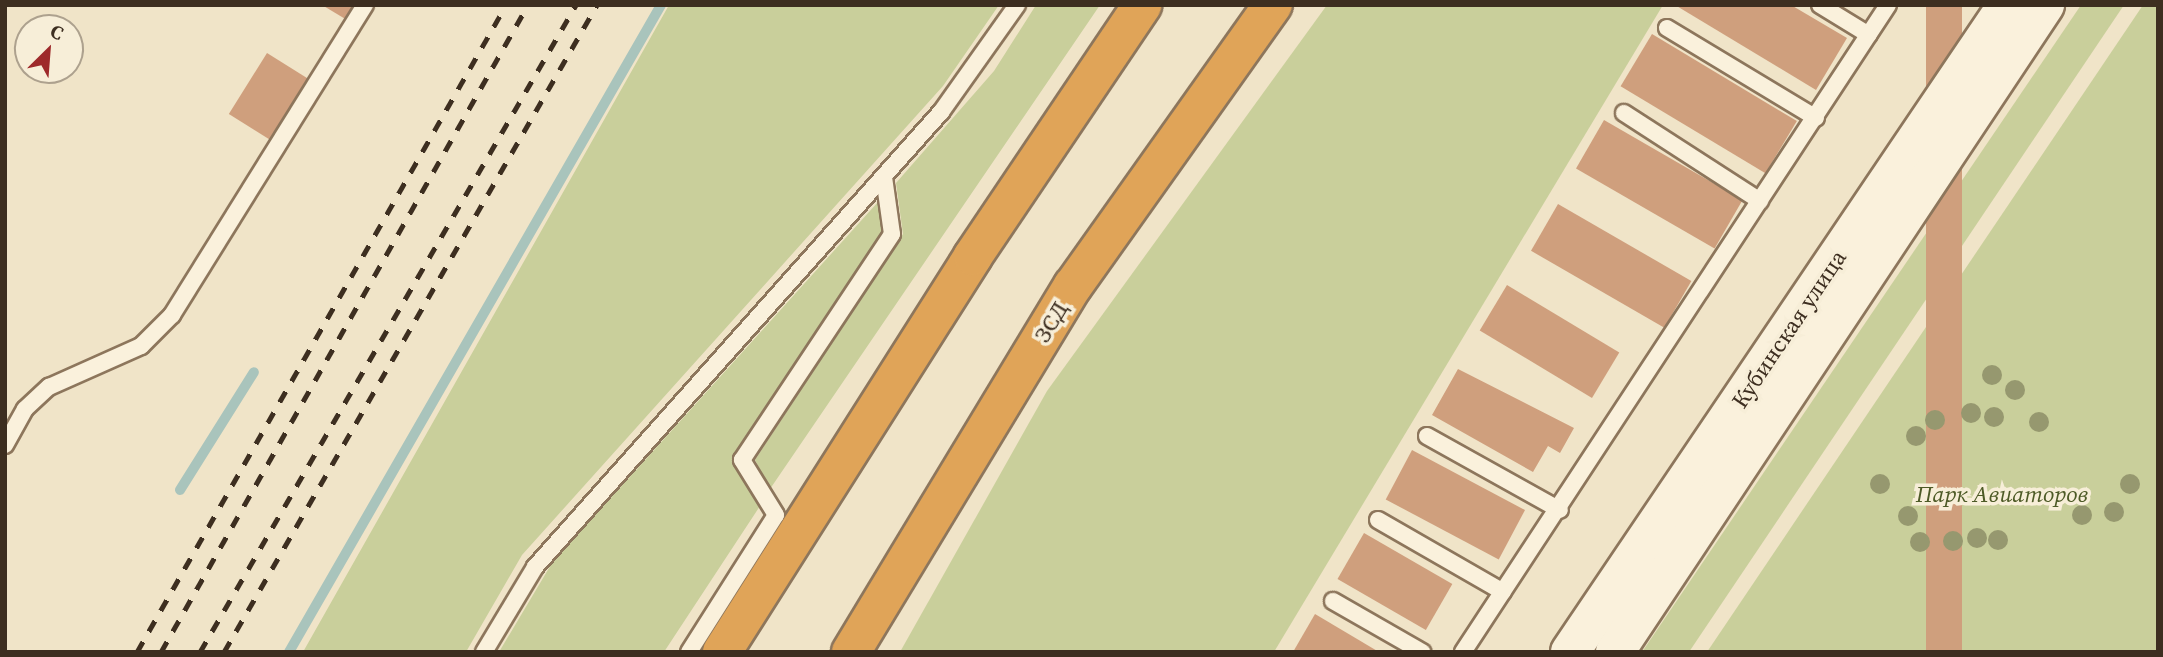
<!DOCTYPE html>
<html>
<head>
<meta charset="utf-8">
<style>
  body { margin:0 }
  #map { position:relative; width:2163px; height:657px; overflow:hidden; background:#f0e4c8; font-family:"Source Serif 4",serif }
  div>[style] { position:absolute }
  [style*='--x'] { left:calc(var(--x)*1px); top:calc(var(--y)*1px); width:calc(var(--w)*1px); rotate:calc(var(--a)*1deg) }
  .green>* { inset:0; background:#c9cf9b }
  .stream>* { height:10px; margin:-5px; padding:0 5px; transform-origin:5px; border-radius:5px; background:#a9c4bc }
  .building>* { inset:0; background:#cf9f7d; transform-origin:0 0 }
  .roads { filter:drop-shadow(2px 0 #8d765c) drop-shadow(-2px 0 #8d765c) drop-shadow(0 2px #8d765c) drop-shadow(0 -2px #8d765c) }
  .service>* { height:16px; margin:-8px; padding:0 8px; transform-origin:8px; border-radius:8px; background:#faf1dc }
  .secondary>* { height:38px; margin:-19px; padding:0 19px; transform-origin:19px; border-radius:19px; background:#faf1dc }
  .motorway>* { height:38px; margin:-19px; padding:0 19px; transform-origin:19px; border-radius:19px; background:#e0a458 }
  .rail>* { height:5px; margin-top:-2.5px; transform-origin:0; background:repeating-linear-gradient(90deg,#3d2e20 0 12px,transparent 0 24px) }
  .trees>* { width:20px; height:20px; margin:-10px; border-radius:50%; background:#96986f }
  span { translate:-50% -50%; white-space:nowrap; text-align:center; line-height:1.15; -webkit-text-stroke:7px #f7eed8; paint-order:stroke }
  .street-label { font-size:23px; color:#3d2e20 }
  .park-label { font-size:23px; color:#4d5a26; font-style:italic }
  .frame { position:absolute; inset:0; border:7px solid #3d2e20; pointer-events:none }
  .north { position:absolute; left:14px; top:14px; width:70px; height:70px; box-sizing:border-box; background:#f7eed8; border:2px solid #ada18e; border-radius:50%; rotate:25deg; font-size:19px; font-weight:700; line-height:28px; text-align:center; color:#3d2e20 }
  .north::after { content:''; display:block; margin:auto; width:24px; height:32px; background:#9e2a2b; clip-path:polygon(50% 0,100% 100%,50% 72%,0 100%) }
</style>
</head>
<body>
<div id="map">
  <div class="green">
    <div style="clip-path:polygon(669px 5px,999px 5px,943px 86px,522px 555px,466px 652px,303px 652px)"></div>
    <div style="clip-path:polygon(1036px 5px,1100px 5px,770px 489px,755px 460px,903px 234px,896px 183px,994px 71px)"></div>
    <div style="clip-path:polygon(1327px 5px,1663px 5px,1274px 652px,900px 652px,1047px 391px)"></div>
    <div style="clip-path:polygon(2081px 5px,2124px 5px,1689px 652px,1642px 652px)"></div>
    <div style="clip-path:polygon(2143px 5px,2158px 5px,2158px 652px,1707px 652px)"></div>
    <div style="clip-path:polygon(878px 202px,883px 230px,733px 458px,760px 506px,664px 652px,499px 652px,552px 563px)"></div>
  </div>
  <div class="stream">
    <div style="--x:180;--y:490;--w:139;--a:-57.9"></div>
    <div style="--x:289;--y:652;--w:746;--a:-60.1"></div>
  </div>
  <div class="building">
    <div style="clip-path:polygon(322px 5px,356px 5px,347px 20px)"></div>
    <div style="clip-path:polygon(1675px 5px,1791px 5px,1847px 38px,1816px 90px)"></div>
    <div style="left:1926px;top:5px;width:36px;height:780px"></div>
    <div style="left:1652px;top:34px;width:169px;height:61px;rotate:31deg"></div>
    <div style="left:267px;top:53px;width:49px;height:72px;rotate:32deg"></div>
    <div style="left:1604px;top:120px;width:160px;height:56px;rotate:30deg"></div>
    <div style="left:1558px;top:204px;width:154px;height:54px;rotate:30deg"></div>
    <div style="left:1507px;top:285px;width:131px;height:53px;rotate:31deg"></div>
    <div style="clip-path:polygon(1458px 369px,1574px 428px,1560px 453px,1548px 446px,1533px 472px,1432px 415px)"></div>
    <div style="left:1412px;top:450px;width:128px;height:56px;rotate:28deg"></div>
    <div style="left:1364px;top:533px;width:102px;height:53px;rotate:30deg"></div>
    <div style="clip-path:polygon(1315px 614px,1379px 652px,1293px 652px)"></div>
  </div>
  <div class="roads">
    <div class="service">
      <div style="--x:1820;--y:5;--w:57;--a:31.5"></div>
      <div style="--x:1667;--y:28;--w:174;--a:31.1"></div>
      <div style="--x:1624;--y:113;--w:162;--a:32.9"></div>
      <div style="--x:1427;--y:436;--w:152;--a:29.1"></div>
      <div style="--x:5;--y:445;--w:41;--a:-60.9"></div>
      <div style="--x:25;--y:409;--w:33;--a:-43"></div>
      <div style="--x:49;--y:387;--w:101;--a:-24"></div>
      <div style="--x:141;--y:346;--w:44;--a:-45"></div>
      <div style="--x:172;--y:315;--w:365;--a:-58.1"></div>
      <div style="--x:1378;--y:520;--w:144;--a:29.9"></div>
      <div style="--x:1333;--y:601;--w:103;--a:29.8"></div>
      <div style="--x:484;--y:652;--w:99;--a:-59"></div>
      <div style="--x:535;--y:567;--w:610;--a:-48.26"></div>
      <div style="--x:941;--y:112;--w:131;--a:-54.6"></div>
      <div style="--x:689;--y:652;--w:162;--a:-57.6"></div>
      <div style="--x:776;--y:515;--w:65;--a:-121.7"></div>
      <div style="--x:742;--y:460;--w:271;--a:-56.4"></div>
      <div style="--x:892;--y:234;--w:58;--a:-98"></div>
      <div style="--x:1463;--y:652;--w:774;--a:-56.7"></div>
    </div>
    <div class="secondary">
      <div style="--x:1570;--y:652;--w:781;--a:-55.96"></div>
      <div style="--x:1615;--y:652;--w:777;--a:-56.39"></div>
    </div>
    <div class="motorway">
      <div style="--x:722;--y:652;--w:469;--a:-57.6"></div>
      <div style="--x:973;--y:256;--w:303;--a:-56"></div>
      <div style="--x:851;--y:652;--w:428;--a:-58.8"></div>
      <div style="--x:1073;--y:286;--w:345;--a:-54.6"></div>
    </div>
  </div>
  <div class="rail">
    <div style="--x:137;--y:652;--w:745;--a:-60.3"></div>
    <div style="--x:161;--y:652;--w:744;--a:-60.44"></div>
    <div style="--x:200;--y:652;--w:748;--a:-59.84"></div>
    <div style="--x:224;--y:652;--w:747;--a:-60.04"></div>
  </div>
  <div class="trees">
    <div style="left:1992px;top:375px"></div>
    <div style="left:2015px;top:390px"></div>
    <div style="left:1971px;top:413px"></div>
    <div style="left:1994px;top:417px"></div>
    <div style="left:1935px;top:420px"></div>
    <div style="left:2039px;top:422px"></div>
    <div style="left:1916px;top:436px"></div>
    <div style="left:1880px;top:484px"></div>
    <div style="left:2130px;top:484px"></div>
    <div style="left:2114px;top:512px"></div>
    <div style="left:2082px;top:515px"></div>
    <div style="left:1908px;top:516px"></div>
    <div style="left:1977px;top:538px"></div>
    <div style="left:1998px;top:540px"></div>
    <div style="left:1953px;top:541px"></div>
    <div style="left:1920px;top:542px"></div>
  </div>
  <div class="street-label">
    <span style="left:1051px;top:322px;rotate:-59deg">ЗСД</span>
    <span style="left:1789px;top:329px;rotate:-56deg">Кубинская улица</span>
  </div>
  <div class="park-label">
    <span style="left:2002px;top:494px">Парк Авиаторов</span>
  </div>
  <div class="frame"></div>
  <div class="north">С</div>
</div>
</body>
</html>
